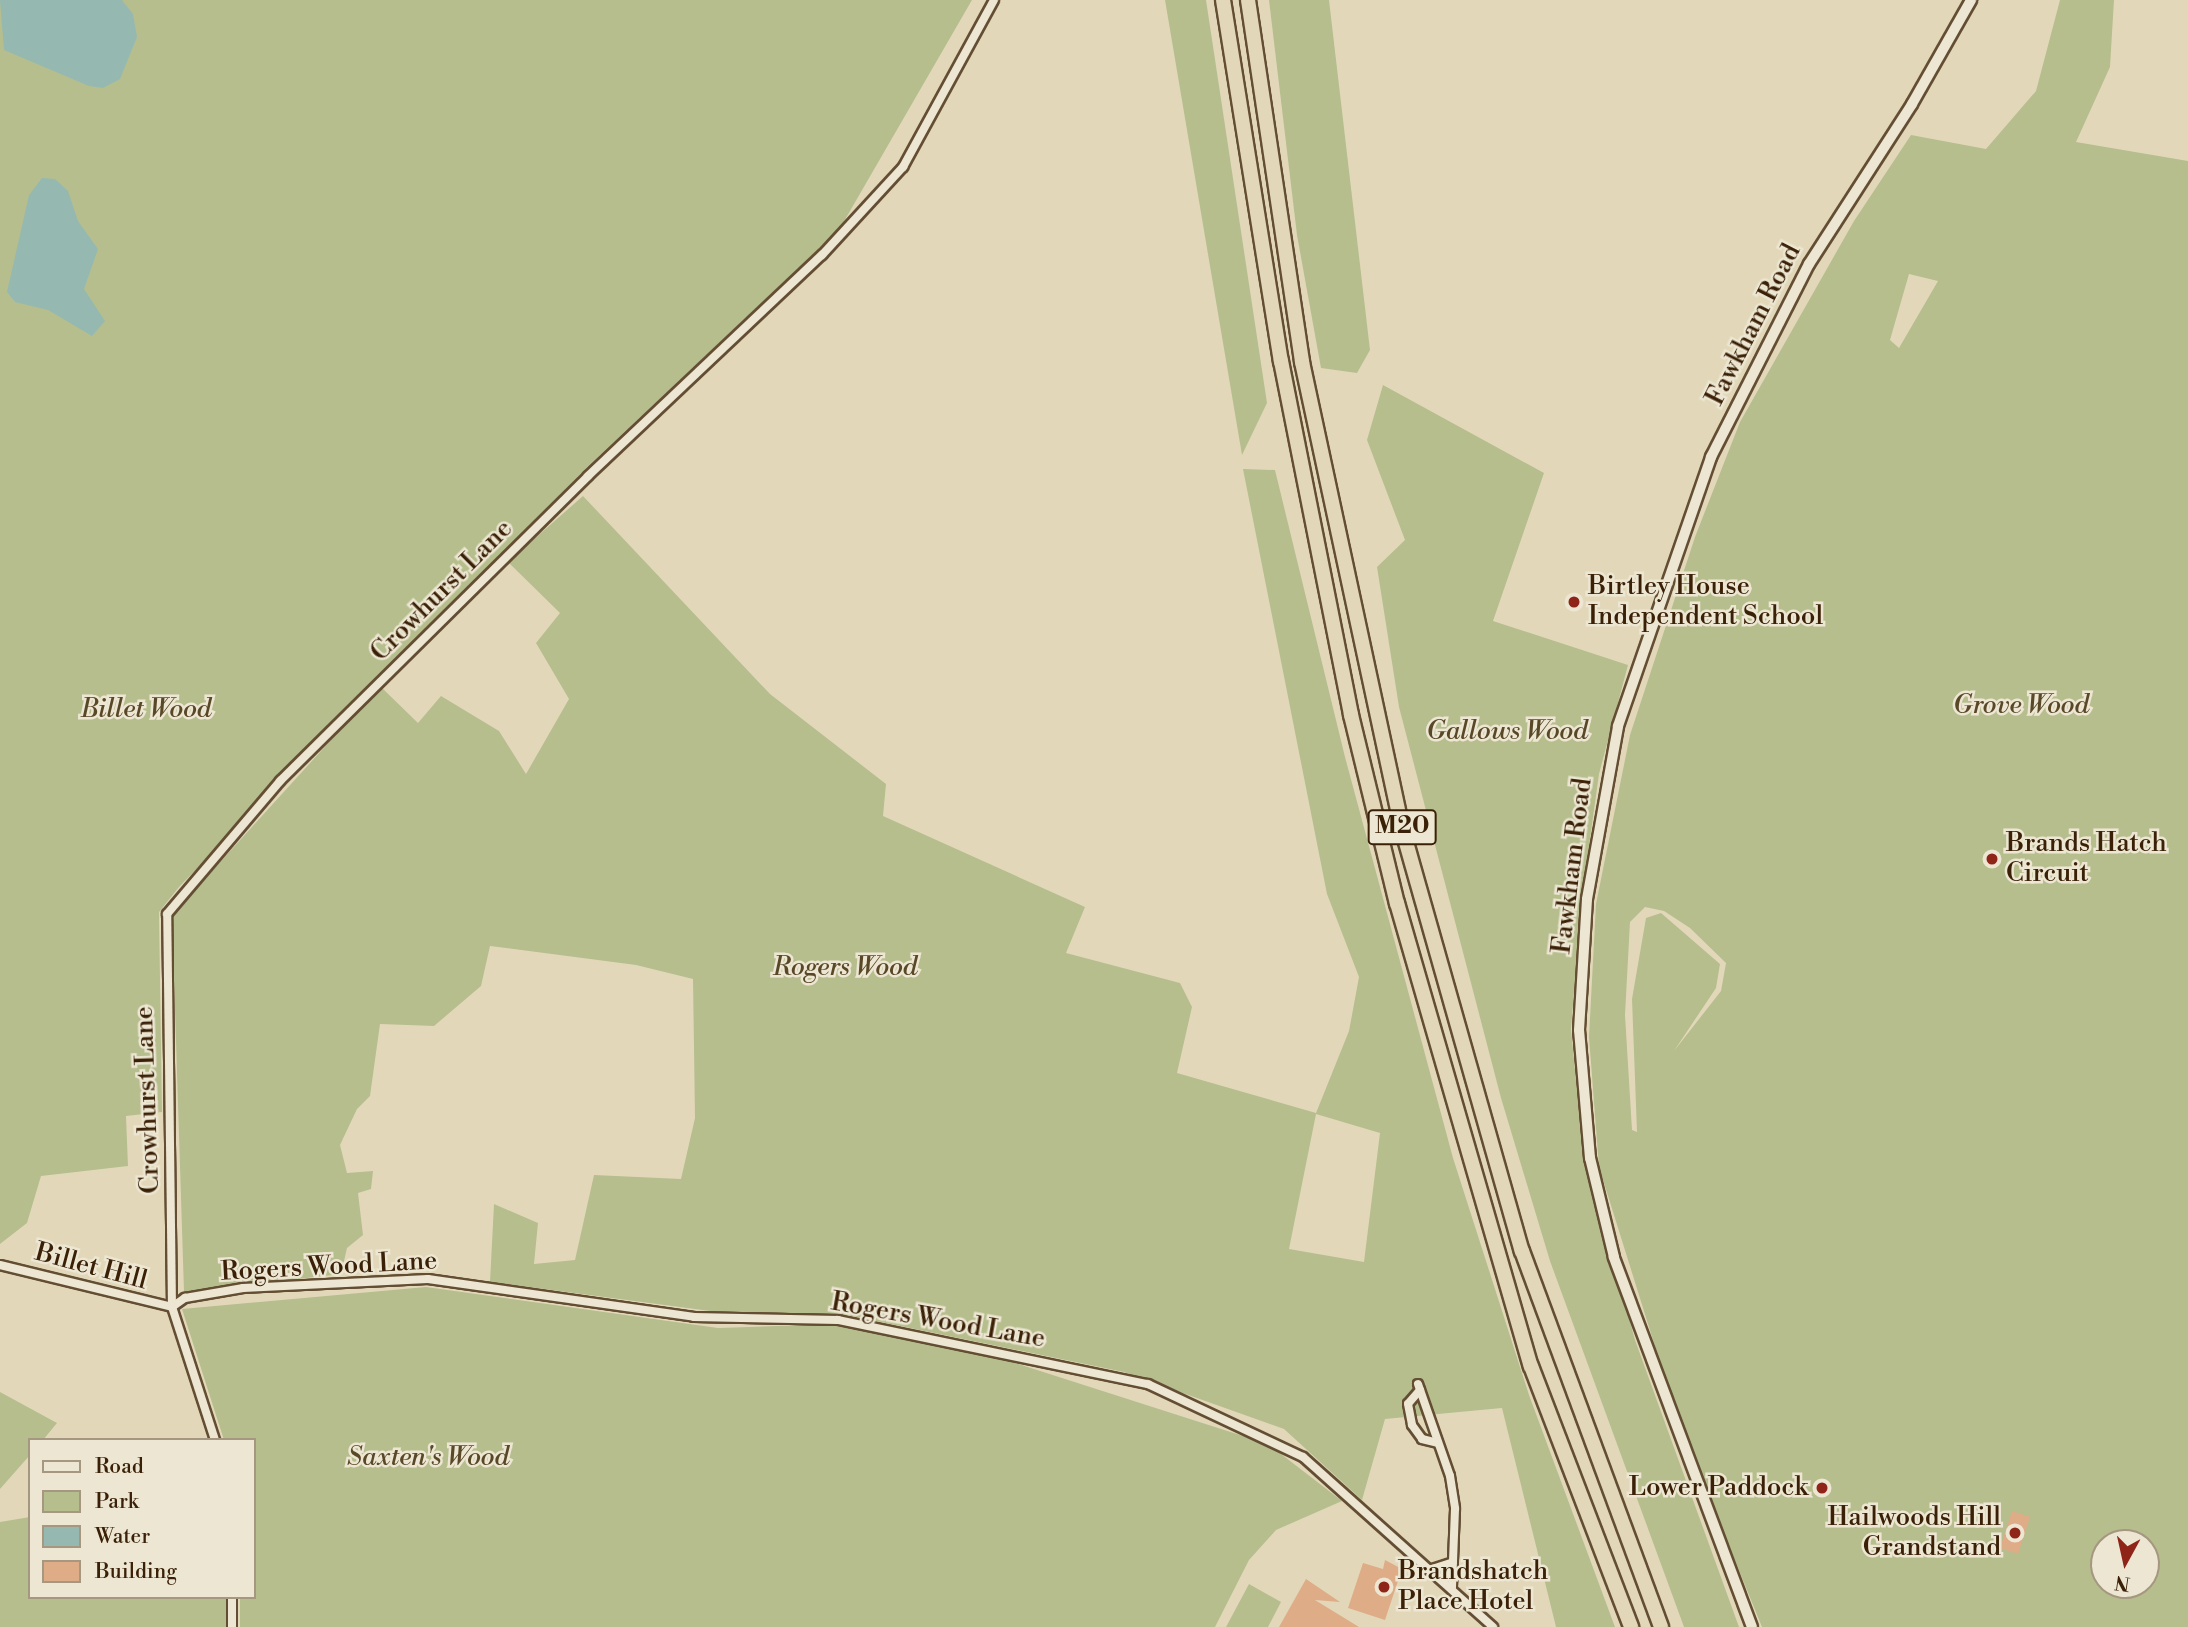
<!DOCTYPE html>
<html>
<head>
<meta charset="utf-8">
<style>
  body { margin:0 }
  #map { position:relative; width:2188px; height:1627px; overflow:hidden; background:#e2d8b9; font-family:"Libre Bodoni",serif }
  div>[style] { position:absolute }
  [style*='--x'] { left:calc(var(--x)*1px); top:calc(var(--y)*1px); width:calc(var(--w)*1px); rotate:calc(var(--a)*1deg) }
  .green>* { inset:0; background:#b6be8d }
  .water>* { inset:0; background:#95b9b1 }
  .building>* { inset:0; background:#deac87; transform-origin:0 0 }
  .roads { filter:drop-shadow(2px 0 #644e33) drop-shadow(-2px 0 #644e33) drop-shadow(0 2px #644e33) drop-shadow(0 -2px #644e33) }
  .minor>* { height:8px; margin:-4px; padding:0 4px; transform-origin:4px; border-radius:4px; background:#ece6d2 }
  .tertiary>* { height:10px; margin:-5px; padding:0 5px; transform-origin:5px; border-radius:5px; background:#ece6d2 }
  .motorway>* { height:14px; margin:-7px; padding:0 7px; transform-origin:7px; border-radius:7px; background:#e2d8b9 }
  .dots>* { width:19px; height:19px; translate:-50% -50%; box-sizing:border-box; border:4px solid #ece6d2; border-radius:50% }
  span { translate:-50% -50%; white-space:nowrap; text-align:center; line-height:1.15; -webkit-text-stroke:5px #ece6d2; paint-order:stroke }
  .shield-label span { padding:2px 5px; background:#ece6d2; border:2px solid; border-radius:5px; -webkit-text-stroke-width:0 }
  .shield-label { font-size:24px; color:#3a2006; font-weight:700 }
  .street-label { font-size:26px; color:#3a2006 }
  .poi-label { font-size:26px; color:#3a2006 }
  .left { translate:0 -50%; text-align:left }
  .right { translate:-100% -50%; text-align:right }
  .park-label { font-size:26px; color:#594828; font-style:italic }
  .legend { position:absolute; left:28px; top:1438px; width:228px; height:161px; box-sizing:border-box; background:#ece6d2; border:2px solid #a59780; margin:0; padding:9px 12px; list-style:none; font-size:21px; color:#3a2006 }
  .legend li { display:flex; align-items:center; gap:14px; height:35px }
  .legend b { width:35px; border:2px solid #a59780 }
  .north { position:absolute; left:2090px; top:1529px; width:70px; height:70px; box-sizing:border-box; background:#ece6d2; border:2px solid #a59780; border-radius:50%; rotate:188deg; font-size:19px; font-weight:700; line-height:28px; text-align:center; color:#3a2006 }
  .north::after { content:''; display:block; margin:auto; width:24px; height:32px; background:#8f2418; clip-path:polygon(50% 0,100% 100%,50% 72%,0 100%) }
</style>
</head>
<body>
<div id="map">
  <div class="green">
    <div style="clip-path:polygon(0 0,972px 0,839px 230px,586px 468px,179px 887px,159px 912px,162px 1112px,126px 1116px,128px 1166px,41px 1176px,27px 1223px,0 1244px)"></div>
    <div style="clip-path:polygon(1165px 0,1206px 0,1267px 403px,1242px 455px)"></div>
    <div style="clip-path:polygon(1269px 0,1329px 0,1370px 350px,1357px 373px,1321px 368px,1297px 235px)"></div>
    <div style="clip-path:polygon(evenodd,2060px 0,2114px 0,2110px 67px,2076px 142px,2188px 161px,2188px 1627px,1762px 1627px,1678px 1420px,1599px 1167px,1589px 1037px,1596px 904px,1630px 735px,1695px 537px,1740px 422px,1854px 221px,1911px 135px,1986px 149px,2036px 91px,2060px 0,1909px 274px,1938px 281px,1899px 348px,1890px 340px,1909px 274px,2060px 0,1645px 907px,1664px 911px,1690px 928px,1726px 963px,1721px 991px,1674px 1051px,1716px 988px,1720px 964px,1661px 913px,1646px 918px,1632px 999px,1637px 1132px,1632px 1130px,1625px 1015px,1630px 922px,1645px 907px,2060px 0,2104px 1543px,2146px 1543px,2146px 1585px,2104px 1585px,2104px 1543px)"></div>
    <div style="clip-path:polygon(1383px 385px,1544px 473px,1493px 621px,1628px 665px,1599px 774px,1582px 896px,1571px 1029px,1583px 1152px,1635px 1340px,1739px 1627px,1684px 1627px,1550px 1261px,1501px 1098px,1399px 707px,1377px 567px,1405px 540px,1367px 440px)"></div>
    <div style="clip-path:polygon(evenodd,1243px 469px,1275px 470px,1345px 757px,1453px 1158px,1529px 1395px,1615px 1627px,1556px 1627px,1502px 1408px,1385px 1419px,1362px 1500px,1284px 1429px,1124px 1372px,847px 1315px,710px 1311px,490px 1282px,494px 1204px,538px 1223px,534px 1264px,575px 1260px,594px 1175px,681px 1179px,695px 1118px,693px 979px,636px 965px,490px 946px,481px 986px,434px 1026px,380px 1024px,370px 1096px,357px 1109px,340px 1145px,347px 1173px,373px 1171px,371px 1189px,358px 1193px,363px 1235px,347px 1248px,341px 1274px,184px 1292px,172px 915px,380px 686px,418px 723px,441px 696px,499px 731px,526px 774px,569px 699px,536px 643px,560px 613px,508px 562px,583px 496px,770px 694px,886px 784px,883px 816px,1085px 907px,1066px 953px,1180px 983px,1192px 1007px,1177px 1073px,1316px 1113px,1349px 1031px,1359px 977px,1327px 894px,1243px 469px,1316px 1114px,1380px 1133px,1364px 1262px,1289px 1249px,1316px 1114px)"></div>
    <div style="clip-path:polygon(426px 1287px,718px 1328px,835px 1324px,962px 1346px,1268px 1444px,1342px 1501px,1276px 1530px,1249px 1560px,1215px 1627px,240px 1627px,240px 1597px,254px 1597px,254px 1440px,224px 1440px,182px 1309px)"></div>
    <div style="clip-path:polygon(0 1392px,57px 1423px,43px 1440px,30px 1440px,30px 1455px,0 1489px)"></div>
    <div style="clip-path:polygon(30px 1517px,30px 1597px,227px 1597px,227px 1627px,0 1627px,0 1522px)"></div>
    <div style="clip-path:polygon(1249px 1584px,1281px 1602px,1268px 1627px,1226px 1627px)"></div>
  </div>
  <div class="water">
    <div style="clip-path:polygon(0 0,122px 0,133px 14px,137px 37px,120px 79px,103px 88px,89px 86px,4px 50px)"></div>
    <div style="clip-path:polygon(42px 178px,55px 179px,68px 191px,78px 221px,98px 249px,84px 289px,105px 321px,92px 336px,48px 310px,15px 302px,7px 292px,29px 195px)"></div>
  </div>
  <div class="building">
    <div style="left:2012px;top:1511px;width:19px;height:39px;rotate:18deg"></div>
    <div style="clip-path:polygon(1385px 1560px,1402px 1569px,1385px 1620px,1348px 1608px,1363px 1563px,1383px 1569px)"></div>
    <div style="clip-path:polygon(1306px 1579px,1340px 1602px,1315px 1600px,1359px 1627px,1279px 1627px)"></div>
  </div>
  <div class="roads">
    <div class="minor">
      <div style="--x:0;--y:1265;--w:177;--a:13.7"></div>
      <div style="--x:172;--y:1307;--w:16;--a:-35"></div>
      <div style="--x:185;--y:1298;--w:59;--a:-9.8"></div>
      <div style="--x:243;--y:1288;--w:185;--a:-2.8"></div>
      <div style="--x:428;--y:1279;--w:269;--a:8.1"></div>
      <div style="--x:694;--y:1317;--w:144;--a:1.2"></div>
      <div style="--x:838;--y:1320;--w:317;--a:11.7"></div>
      <div style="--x:1148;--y:1384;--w:171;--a:25.2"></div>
      <div style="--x:1303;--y:1457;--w:255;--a:41.8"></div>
      <div style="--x:1418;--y:1384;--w:97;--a:70.8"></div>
      <div style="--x:1450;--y:1476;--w:33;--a:81"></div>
      <div style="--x:1455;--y:1509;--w:79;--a:92.2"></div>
      <div style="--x:1420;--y:1390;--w:18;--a:131"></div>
      <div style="--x:1408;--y:1404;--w:21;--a:79"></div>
      <div style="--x:1412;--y:1425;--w:17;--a:54"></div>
      <div style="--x:1422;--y:1439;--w:16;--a:14"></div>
      <div style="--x:215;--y:1440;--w:140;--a:-107.9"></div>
      <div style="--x:172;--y:1307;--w:393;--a:-90.7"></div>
      <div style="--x:167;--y:914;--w:175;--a:-49.6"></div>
      <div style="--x:280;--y:781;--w:433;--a:-44.7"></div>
      <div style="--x:588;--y:476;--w:322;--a:-43.4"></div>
      <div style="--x:822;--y:255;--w:120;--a:-47.4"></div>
      <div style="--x:903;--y:167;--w:190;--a:-61.4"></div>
      <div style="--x:1429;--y:1570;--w:25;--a:-18"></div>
      <div style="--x:232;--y:1627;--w:30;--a:-90"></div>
    </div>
    <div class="tertiary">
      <div style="--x:1752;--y:1627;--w:395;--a:-110.5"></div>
      <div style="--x:1614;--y:1257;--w:102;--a:-103.6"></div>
      <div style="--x:1590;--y:1158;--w:128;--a:-94.9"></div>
      <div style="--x:1579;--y:1030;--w:131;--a:-86.5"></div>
      <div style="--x:1587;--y:899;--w:176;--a:-79.8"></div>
      <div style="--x:1618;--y:726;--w:285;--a:-70.9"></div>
      <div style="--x:1711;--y:457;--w:216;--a:-63.1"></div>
      <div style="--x:1809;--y:264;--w:190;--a:-57.2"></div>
      <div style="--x:1912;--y:104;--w:120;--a:-60.4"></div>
    </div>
    <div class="motorway">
      <div style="--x:1223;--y:0;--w:366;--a:80.9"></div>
      <div style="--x:1281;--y:361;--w:361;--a:78.8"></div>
      <div style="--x:1351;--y:715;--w:194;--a:76.3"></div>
      <div style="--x:1397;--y:903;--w:482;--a:73.9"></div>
      <div style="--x:1531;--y:1366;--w:280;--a:69"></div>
      <div style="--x:1248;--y:0;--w:366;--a:81.5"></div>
      <div style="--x:1302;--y:362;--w:469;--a:77.9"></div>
      <div style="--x:1400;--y:821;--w:447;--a:74.2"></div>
      <div style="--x:1522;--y:1251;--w:401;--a:69.7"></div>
    </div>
  </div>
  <div class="dots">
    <div style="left:1574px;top:602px;background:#8f2418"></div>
    <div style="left:1992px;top:859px;background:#8f2418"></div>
    <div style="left:1822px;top:1488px;background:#8f2418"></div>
    <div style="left:2015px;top:1533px;background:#8f2418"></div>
    <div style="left:1384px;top:1587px;background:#8f2418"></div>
  </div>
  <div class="shield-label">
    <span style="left:1402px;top:827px">M20</span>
  </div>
  <div class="street-label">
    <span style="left:1754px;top:325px;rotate:-63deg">Fawkham Road</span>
    <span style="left:442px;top:591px;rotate:-45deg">Crowhurst Lane</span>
    <span style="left:1573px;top:866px;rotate:-83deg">Fawkham Road</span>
    <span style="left:148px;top:1100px;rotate:-92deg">Crowhurst Lane</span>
    <span style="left:91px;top:1267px;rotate:15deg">Billet Hill</span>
    <span style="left:329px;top:1267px;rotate:-3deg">Rogers Wood Lane</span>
    <span style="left:938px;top:1321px;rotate:10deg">Rogers Wood Lane</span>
  </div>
  <div class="poi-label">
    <span class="left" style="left:1588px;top:602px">Birtley House<br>Independent School</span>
    <span class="left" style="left:2006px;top:859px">Brands Hatch<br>Circuit</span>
    <span class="right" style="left:1808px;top:1488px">Lower Paddock</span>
    <span class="right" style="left:2001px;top:1533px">Hailwoods Hill<br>Grandstand</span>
    <span class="left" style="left:1398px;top:1587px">Brandshatch<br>Place Hotel</span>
  </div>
  <div class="park-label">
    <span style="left:2021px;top:706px">Grove Wood</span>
    <span style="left:146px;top:710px">Billet Wood</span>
    <span style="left:1507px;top:732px">Gallows Wood</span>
    <span style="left:845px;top:968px">Rogers Wood</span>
    <span style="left:428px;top:1458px">Saxten's Wood</span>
  </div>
  <ul class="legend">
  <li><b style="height:9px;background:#ece6d2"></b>Road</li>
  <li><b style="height:19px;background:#b6be8d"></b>Park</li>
  <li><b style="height:19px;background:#95b9b1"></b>Water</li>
  <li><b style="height:19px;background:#deac87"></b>Building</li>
  </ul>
  <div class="north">N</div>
</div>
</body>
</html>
